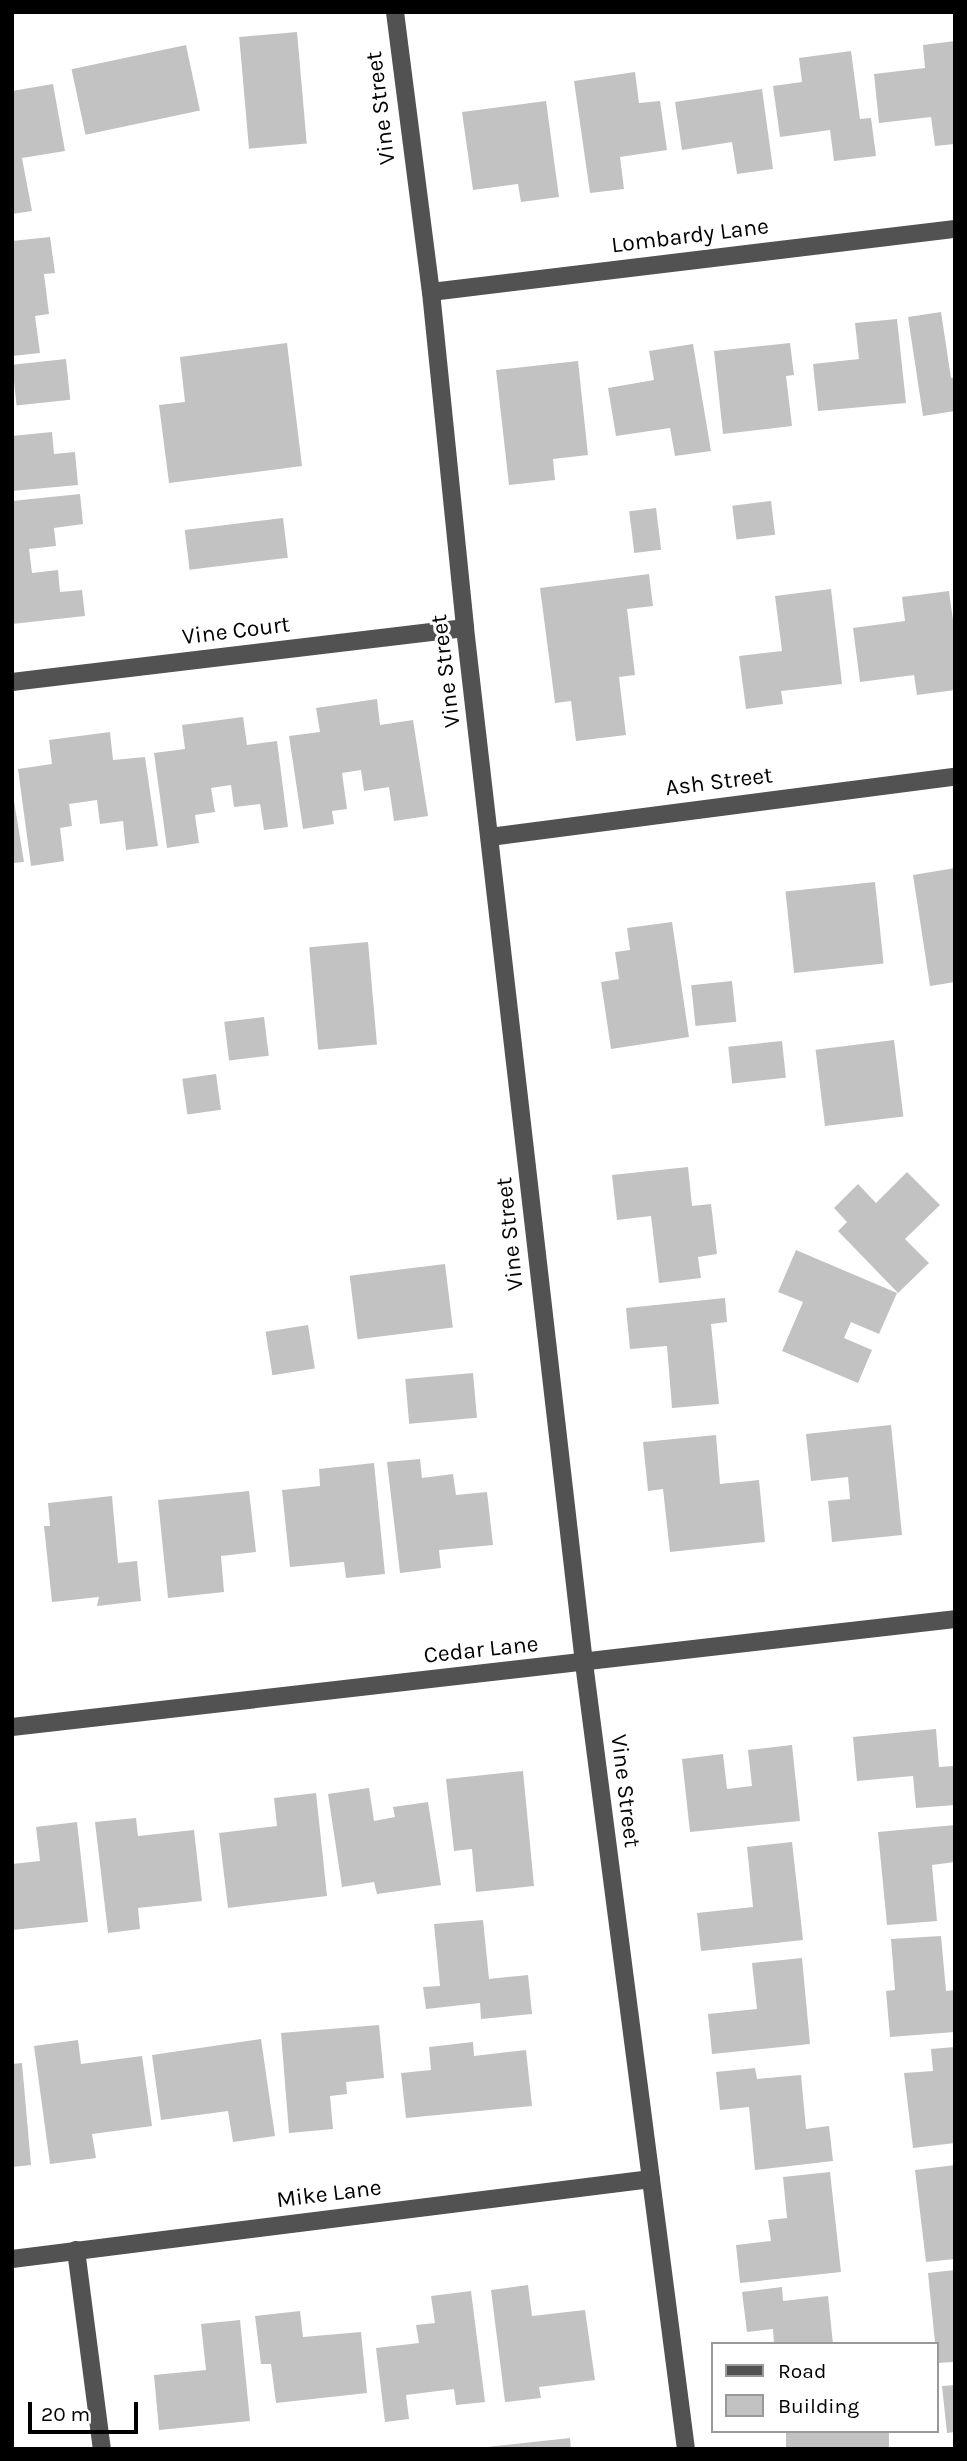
<!DOCTYPE html>
<html>
<head>
<meta charset="utf-8">
<style>
  body { margin:0 }
  #map { position:relative; width:967px; height:2461px; overflow:hidden; background:#fff; font-family:Karla,sans-serif }
  div>[style] { position:absolute }
  [style*='--x'] { left:calc(var(--x)*1px); top:calc(var(--y)*1px); width:calc(var(--w)*1px); rotate:calc(var(--a)*1deg) }
  .building>* { inset:0; background:#c2c2c2; transform-origin:0 0 }
  .minor>* { height:18px; margin:-9px; padding:0 9px; transform-origin:9px; border-radius:9px; background:#525252 }
  span { translate:-50% -50%; white-space:nowrap; text-align:center; line-height:1.15; -webkit-text-stroke:6px #fff; paint-order:stroke }
  .street-label { font-size:23px; color:#000 }
  .frame { position:absolute; inset:0; border:14px solid #000; pointer-events:none }
  .legend { position:absolute; left:711px; top:2342px; width:228px; height:91px; box-sizing:border-box; background:#fff; border:2px solid #999; margin:0; padding:9px 12px; list-style:none; font-size:21px; color:#000 }
  .legend li { display:flex; align-items:center; gap:14px; height:35px }
  .legend b { width:35px; border:2px solid #999 }
  .scale { position:absolute; left:28px; top:2402px; width:110px; height:32px; box-sizing:border-box; border:4px solid #000; border-top:0; padding-left:9px; font-size:21px; line-height:24px; white-space:nowrap; color:#000; -webkit-text-stroke:5px #fff; paint-order:stroke }
</style>
</head>
<body>
<div id="map">
  <div class="building">
    <div style="left:297px;top:32px;width:112px;height:58px;rotate:85deg"></div>
    <div style="clip-path:polygon(955px 41px,955px 144px,935px 146px,931px 117px,879px 123px,874px 74px,925px 68px,923px 45px)"></div>
    <div style="left:186px;top:45px;width:67px;height:117px;rotate:78deg"></div>
    <div style="clip-path:polygon(851px 51px,860px 119px,871px 118px,876px 156px,834px 161px,830px 130px,780px 137px,773px 86px,802px 82px,799px 58px)"></div>
    <div style="clip-path:polygon(635px 72px,639px 103px,660px 101px,667px 150px,620px 157px,624px 189px,590px 193px,574px 81px)"></div>
    <div style="clip-path:polygon(53px 84px,65px 151px,22px 158px,32px 211px,12px 214px,12px 91px)"></div>
    <div style="clip-path:polygon(762px 89px,773px 169px,737px 174px,732px 142px,682px 150px,675px 102px)"></div>
    <div style="clip-path:polygon(546px 101px,559px 197px,521px 202px,518px 184px,473px 190px,462px 112px)"></div>
    <div style="clip-path:polygon(50px 237px,55px 273px,44px 274px,49px 314px,35px 316px,40px 353px,12px 356px,12px 241px)"></div>
    <div style="clip-path:polygon(941px 312px,951px 378px,955px 377px,955px 411px,923px 416px,908px 317px)"></div>
    <div style="clip-path:polygon(897px 319px,906px 403px,818px 411px,813px 364px,859px 359px,855px 323px)"></div>
    <div style="clip-path:polygon(287px 343px,302px 466px,169px 483px,159px 405px,185px 402px,180px 357px)"></div>
    <div style="clip-path:polygon(790px 343px,794px 375px,786px 376px,792px 426px,723px 434px,714px 351px)"></div>
    <div style="clip-path:polygon(693px 344px,711px 451px,675px 456px,670px 428px,616px 436px,608px 388px,654px 380px,649px 351px)"></div>
    <div style="left:66px;top:359px;width:41px;height:54px;rotate:84deg"></div>
    <div style="clip-path:polygon(578px 361px,588px 455px,553px 459px,555px 480px,509px 485px,496px 370px)"></div>
    <div style="clip-path:polygon(52px 432px,54px 454px,75px 452px,78px 485px,12px 491px,12px 436px)"></div>
    <div style="clip-path:polygon(80px 494px,83px 524px,54px 528px,56px 546px,29px 549px,32px 573px,58px 570px,60px 592px,82px 590px,85px 616px,12px 624px,12px 501px)"></div>
    <div style="left:771px;top:501px;width:34px;height:39px;rotate:83deg"></div>
    <div style="left:656px;top:508px;width:42px;height:27px;rotate:83deg"></div>
    <div style="left:283px;top:518px;width:40px;height:99px;rotate:83deg"></div>
    <div style="clip-path:polygon(649px 574px,653px 606px,627px 609px,635px 675px,619px 677px,626px 735px,576px 741px,571px 701px,555px 703px,540px 588px)"></div>
    <div style="clip-path:polygon(831px 589px,842px 684px,781px 691px,783px 704px,746px 709px,739px 656px,782px 651px,775px 596px)"></div>
    <div style="clip-path:polygon(949px 591px,955px 635px,955px 690px,917px 695px,914px 675px,860px 682px,853px 628px,905px 621px,902px 597px)"></div>
    <div style="clip-path:polygon(377px 699px,380px 725px,413px 720px,428px 816px,394px 821px,389px 787px,364px 791px,361px 770px,342px 773px,347px 809px,332px 811px,334px 824px,303px 829px,289px 736px,320px 732px,316px 708px)"></div>
    <div style="clip-path:polygon(243px 717px,247px 745px,277px 741px,288px 827px,264px 830px,260px 804px,234px 807px,231px 785px,211px 788px,215px 812px,195px 815px,199px 843px,167px 848px,154px 753px,185px 749px,182px 725px)"></div>
    <div style="clip-path:polygon(110px 732px,113px 760px,145px 757px,158px 846px,126px 850px,123px 821px,100px 824px,97px 800px,69px 804px,72px 826px,60px 828px,64px 861px,31px 866px,18px 769px,52px 764px,49px 740px)"></div>
    <div style="clip-path:polygon(12px 789px,24px 862px,12px 863px)"></div>
    <div style="clip-path:polygon(955px 868px,955px 982px,930px 986px,913px 875px)"></div>
    <div style="left:875px;top:882px;width:82px;height:90px;rotate:84deg"></div>
    <div style="clip-path:polygon(672px 922px,689px 1037px,611px 1049px,601px 982px,619px 979px,615px 952px,630px 950px,627px 928px)"></div>
    <div style="left:368px;top:942px;width:103px;height:59px;rotate:85deg"></div>
    <div style="left:732px;top:981px;width:41px;height:41px;rotate:84deg"></div>
    <div style="left:264px;top:1017px;width:39px;height:40px;rotate:83deg"></div>
    <div style="left:894px;top:1040px;width:77px;height:79px;rotate:83deg"></div>
    <div style="left:782px;top:1041px;width:37px;height:54px;rotate:84deg"></div>
    <div style="left:216px;top:1074px;width:36px;height:34px;rotate:82deg"></div>
    <div style="clip-path:polygon(688px 1167px,692px 1206px,711px 1204px,717px 1254px,698px 1257px,701px 1278px,659px 1283px,651px 1216px,617px 1220px,612px 1175px)"></div>
    <div style="clip-path:polygon(907px 1172px,940px 1205px,905px 1239px,929px 1263px,898px 1293px,838px 1231px,847px 1222px,834px 1208px,858px 1184px,876px 1203px)"></div>
    <div style="clip-path:polygon(796px 1250px,897px 1293px,879px 1334px,851px 1322px,844px 1338px,872px 1350px,858px 1383px,782px 1351px,803px 1302px,778px 1292px)"></div>
    <div style="left:445px;top:1264px;width:64px;height:96px;rotate:83deg"></div>
    <div style="clip-path:polygon(725px 1298px,727px 1322px,711px 1324px,719px 1404px,672px 1408px,667px 1346px,630px 1349px,626px 1308px)"></div>
    <div style="left:308px;top:1325px;width:44px;height:43px;rotate:81deg"></div>
    <div style="left:473px;top:1373px;width:45px;height:68px;rotate:85deg"></div>
    <div style="clip-path:polygon(891px 1425px,902px 1535px,832px 1542px,828px 1501px,850px 1499px,848px 1477px,811px 1481px,806px 1434px)"></div>
    <div style="clip-path:polygon(716px 1435px,720px 1484px,759px 1480px,765px 1542px,670px 1552px,663px 1489px,648px 1491px,643px 1442px)"></div>
    <div style="clip-path:polygon(420px 1459px,422px 1478px,453px 1474px,456px 1495px,487px 1492px,493px 1545px,439px 1550px,441px 1568px,400px 1573px,387px 1462px)"></div>
    <div style="clip-path:polygon(374px 1463px,385px 1574px,346px 1578px,344px 1562px,290px 1567px,282px 1490px,320px 1486px,319px 1469px)"></div>
    <div style="clip-path:polygon(249px 1491px,256px 1552px,221px 1556px,224px 1592px,168px 1598px,158px 1500px)"></div>
    <div style="clip-path:polygon(112px 1496px,118px 1563px,137px 1561px,141px 1601px,97px 1606px,99px 1597px,52px 1602px,44px 1526px,50px 1526px,48px 1503px)"></div>
    <div style="clip-path:polygon(936px 1729px,939px 1767px,953px 1766px,955px 1805px,916px 1808px,913px 1776px,857px 1781px,853px 1737px)"></div>
    <div style="clip-path:polygon(792px 1745px,800px 1821px,690px 1832px,682px 1759px,723px 1754px,727px 1789px,752px 1786px,748px 1750px)"></div>
    <div style="clip-path:polygon(523px 1771px,534px 1886px,476px 1892px,472px 1849px,454px 1851px,446px 1779px)"></div>
    <div style="clip-path:polygon(369px 1788px,374px 1821px,395px 1817px,393px 1807px,428px 1802px,441px 1885px,377px 1894px,374px 1882px,342px 1887px,328px 1794px)"></div>
    <div style="clip-path:polygon(316px 1793px,327px 1896px,228px 1908px,219px 1833px,277px 1826px,274px 1798px)"></div>
    <div style="clip-path:polygon(136px 1818px,138px 1836px,194px 1830px,202px 1901px,138px 1908px,140px 1929px,108px 1933px,95px 1822px)"></div>
    <div style="clip-path:polygon(77px 1822px,88px 1922px,12px 1930px,12px 1864px,40px 1861px,36px 1827px)"></div>
    <div style="clip-path:polygon(955px 1825px,955px 1862px,932px 1865px,937px 1921px,887px 1925px,878px 1832px)"></div>
    <div style="clip-path:polygon(792px 1842px,803px 1940px,701px 1951px,697px 1913px,753px 1907px,747px 1847px)"></div>
    <div style="clip-path:polygon(483px 1920px,489px 1979px,528px 1975px,532px 2014px,481px 2019px,480px 2003px,426px 2009px,423px 1987px,440px 1986px,434px 1924px)"></div>
    <div style="clip-path:polygon(941px 1936px,946px 1991px,955px 1990px,955px 2032px,890px 2037px,886px 1991px,895px 1990px,891px 1939px)"></div>
    <div style="clip-path:polygon(802px 1958px,810px 2044px,712px 2054px,708px 2014px,757px 2009px,752px 1963px)"></div>
    <div style="clip-path:polygon(379px 2025px,384px 2078px,346px 2082px,347px 2094px,330px 2096px,333px 2129px,289px 2133px,281px 2033px)"></div>
    <div style="clip-path:polygon(261px 2039px,275px 2136px,233px 2142px,228px 2111px,161px 2120px,152px 2055px)"></div>
    <div style="clip-path:polygon(78px 2040px,81px 2064px,142px 2056px,152px 2126px,92px 2134px,96px 2158px,50px 2164px,34px 2046px)"></div>
    <div style="clip-path:polygon(473px 2042px,474px 2056px,526px 2050px,532px 2106px,406px 2118px,401px 2073px,431px 2070px,429px 2047px)"></div>
    <div style="clip-path:polygon(955px 2047px,955px 2143px,913px 2148px,904px 2073px,933px 2071px,931px 2049px)"></div>
    <div style="clip-path:polygon(22px 2063px,31px 2165px,12px 2167px,12px 2064px)"></div>
    <div style="clip-path:polygon(755px 2068px,757px 2079px,801px 2075px,806px 2129px,829px 2126px,833px 2161px,755px 2170px,749px 2107px,720px 2110px,716px 2072px)"></div>
    <div style="clip-path:polygon(955px 2165px,955px 2259px,926px 2262px,915px 2170px)"></div>
    <div style="clip-path:polygon(830px 2172px,841px 2272px,740px 2283px,736px 2245px,771px 2241px,768px 2220px,787px 2218px,783px 2177px)"></div>
    <div style="clip-path:polygon(955px 2270px,955px 2362px,937px 2363px,928px 2273px)"></div>
    <div style="clip-path:polygon(528px 2285px,532px 2316px,585px 2310px,595px 2380px,539px 2387px,541px 2398px,505px 2402px,491px 2290px)"></div>
    <div style="clip-path:polygon(782px 2287px,783px 2301px,828px 2296px,833px 2344px,774px 2344px,773px 2329px,747px 2332px,742px 2292px)"></div>
    <div style="clip-path:polygon(471px 2291px,485px 2402px,456px 2405px,454px 2389px,406px 2395px,409px 2419px,385px 2422px,376px 2348px,419px 2343px,416px 2325px,435px 2323px,431px 2296px)"></div>
    <div style="clip-path:polygon(300px 2311px,303px 2337px,361px 2332px,367px 2393px,276px 2403px,271px 2364px,261px 2364px,255px 2316px)"></div>
    <div style="clip-path:polygon(240px 2320px,250px 2421px,159px 2430px,154px 2375px,206px 2370px,201px 2324px)"></div>
    <div style="clip-path:polygon(955px 2385px,955px 2432px,947px 2433px,942px 2386px)"></div>
    <div style="left:786px;top:2431px;width:103px;height:18px"></div>
    <div style="clip-path:polygon(570px 2438px,571px 2449px,487px 2449px,487px 2447px)"></div>
  </div>
  <div class="minor">
    <div style="--x:395;--y:12;--w:282;--a:82.7"></div>
    <div style="--x:431;--y:292;--w:338;--a:84.2"></div>
    <div style="--x:465;--y:628;--w:1042;--a:83.44"></div>
    <div style="--x:584;--y:1663;--w:793;--a:82.61"></div>
    <div style="--x:431;--y:292;--w:528;--a:-6.86"></div>
    <div style="--x:12;--y:682;--w:456;--a:-6.8"></div>
    <div style="--x:490;--y:837;--w:469;--a:-7.4"></div>
    <div style="--x:12;--y:1727;--w:949;--a:-6.53"></div>
    <div style="--x:76;--y:2250;--w:201;--a:82.6"></div>
    <div style="--x:12;--y:2259;--w:644;--a:-7.14"></div>
  </div>
  <div class="street-label">
    <span style="left:381px;top:108px;rotate:-97deg">Vine Street</span>
    <span style="left:690px;top:236px;rotate:-7deg">Lombardy Lane</span>
    <span style="left:236px;top:631px;rotate:-7deg">Vine Court</span>
    <span style="left:446px;top:671px;rotate:-97deg">Vine Street</span>
    <span style="left:719px;top:782px;rotate:-7deg">Ash Street</span>
    <span style="left:510px;top:1234px;rotate:-96deg">Vine Street</span>
    <span style="left:481px;top:1650px;rotate:-6deg">Cedar Lane</span>
    <span style="left:625px;top:1791px;rotate:83deg">Vine Street</span>
    <span style="left:329px;top:2194px;rotate:-7deg">Mike Lane</span>
  </div>
  <div class="frame"></div>
  <ul class="legend">
  <li><b style="height:9px;background:#525252"></b>Road</li>
  <li><b style="height:19px;background:#c2c2c2"></b>Building</li>
  </ul>
  <div class="scale">20 m</div>
</div>
</body>
</html>
